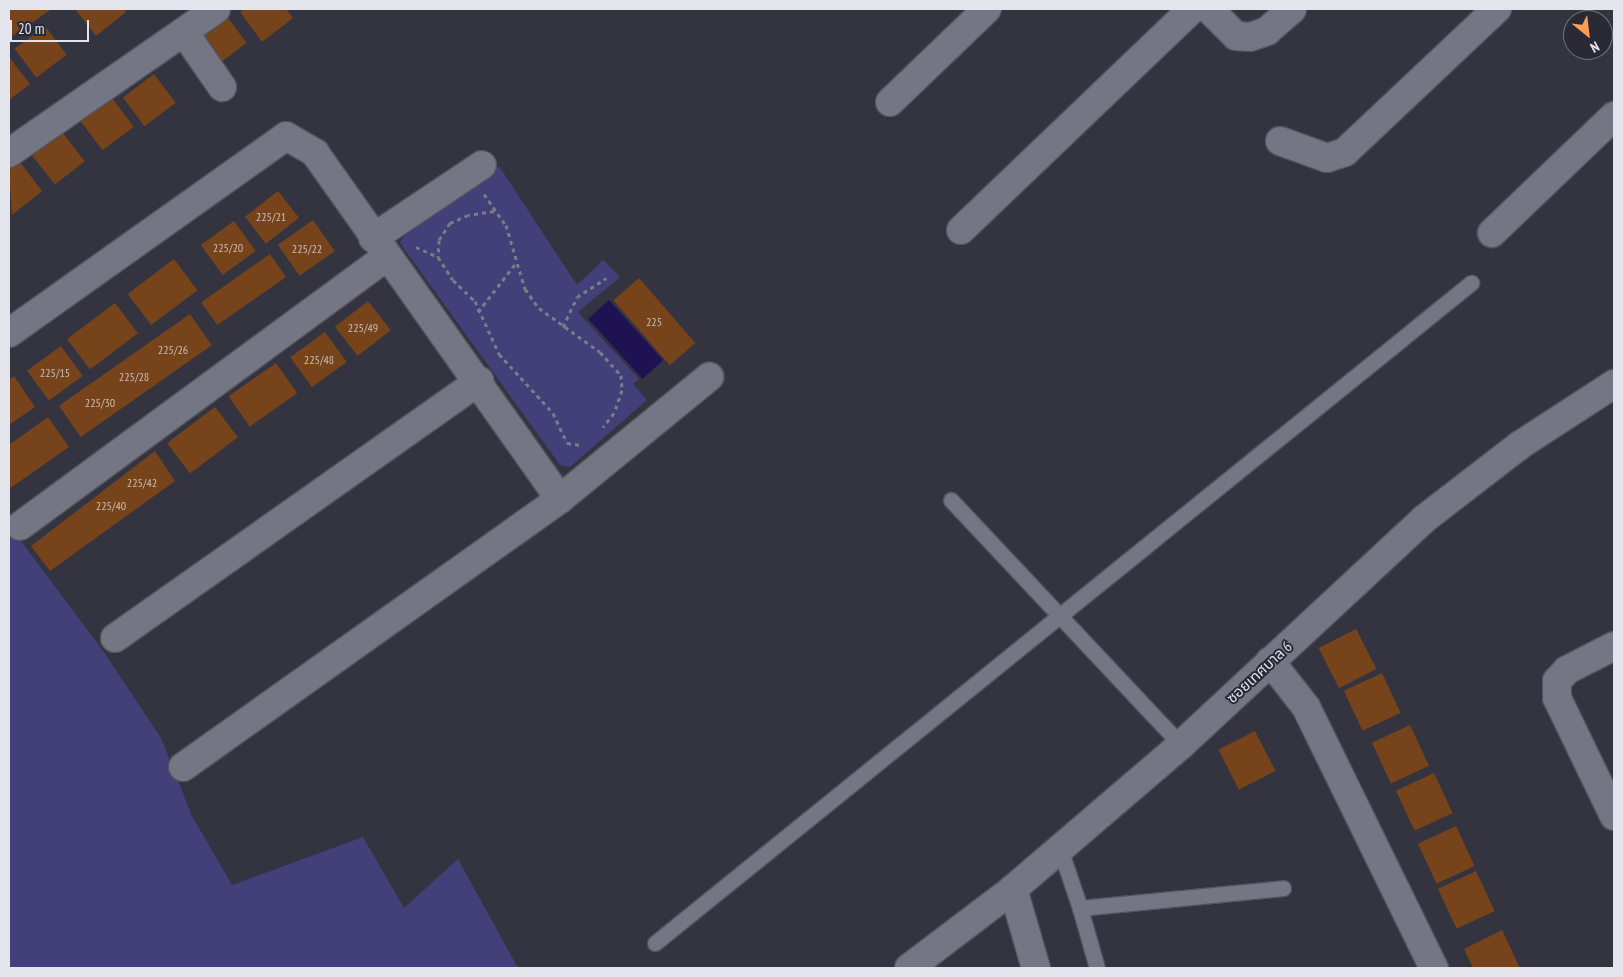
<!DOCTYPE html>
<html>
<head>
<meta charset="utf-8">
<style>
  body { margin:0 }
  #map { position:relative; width:1623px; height:977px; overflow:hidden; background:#333440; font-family:"PT Sans Narrow","Noto Sans Thai",sans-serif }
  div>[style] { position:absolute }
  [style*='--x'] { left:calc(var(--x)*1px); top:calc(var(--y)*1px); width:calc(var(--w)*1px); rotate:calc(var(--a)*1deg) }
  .green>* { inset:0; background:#423f79 }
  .water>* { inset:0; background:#1f1253; transform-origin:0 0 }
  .building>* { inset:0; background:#76431b; transform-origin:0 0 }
  .path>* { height:3px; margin-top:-1.5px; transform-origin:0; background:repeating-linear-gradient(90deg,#7b7c86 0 4px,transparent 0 8px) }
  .roads { filter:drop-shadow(1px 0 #53535e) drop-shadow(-1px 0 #53535e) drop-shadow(0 1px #53535e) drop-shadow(0 -1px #53535e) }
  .service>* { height:15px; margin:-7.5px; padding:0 7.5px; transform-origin:7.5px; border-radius:7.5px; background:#757684 }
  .minor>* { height:28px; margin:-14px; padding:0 14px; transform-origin:14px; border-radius:14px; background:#757684 }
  span { translate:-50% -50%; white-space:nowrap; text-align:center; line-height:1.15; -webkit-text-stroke:4px #2a2a36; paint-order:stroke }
  .number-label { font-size:12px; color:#c8bcb8 }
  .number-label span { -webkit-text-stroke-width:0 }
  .street-label { font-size:15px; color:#e4e4ec }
  .frame { position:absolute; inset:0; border:10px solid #e4e4ec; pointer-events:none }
  .north { position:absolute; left:1563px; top:10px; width:50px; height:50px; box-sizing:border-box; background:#2a2a36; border:1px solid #74747f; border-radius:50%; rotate:151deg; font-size:14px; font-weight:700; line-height:20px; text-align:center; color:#e4e4ec }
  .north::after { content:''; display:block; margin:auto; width:18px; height:22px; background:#fd9c55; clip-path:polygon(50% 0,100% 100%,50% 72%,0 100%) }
  .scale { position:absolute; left:10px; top:20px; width:79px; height:22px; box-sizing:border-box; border:2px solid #e4e4ec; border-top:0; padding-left:6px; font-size:15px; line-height:18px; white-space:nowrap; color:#e4e4ec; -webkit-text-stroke:4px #2a2a36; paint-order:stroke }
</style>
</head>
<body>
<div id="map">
  <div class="green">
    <div style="clip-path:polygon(499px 166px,577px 285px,603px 260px,620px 277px,578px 312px,639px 379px,633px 384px,647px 400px,570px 467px,560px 465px,400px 243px,408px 229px)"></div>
    <div style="clip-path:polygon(9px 525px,106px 655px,161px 738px,192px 816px,232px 885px,363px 837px,404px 908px,458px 859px,518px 968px,9px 968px)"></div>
  </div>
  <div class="water">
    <div style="left:609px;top:300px;width:81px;height:28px;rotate:48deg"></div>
  </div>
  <div class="building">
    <div style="clip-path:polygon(9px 9px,52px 9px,9px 38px)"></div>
    <div style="clip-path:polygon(75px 9px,124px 9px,126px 12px,96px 36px)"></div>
    <div style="clip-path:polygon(244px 9px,286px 9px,293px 18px,262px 42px,240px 12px)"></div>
    <div style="left:225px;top:14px;width:36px;height:39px;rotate:53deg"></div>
    <div style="left:45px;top:26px;width:36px;height:38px;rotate:53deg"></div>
    <div style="clip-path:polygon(9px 57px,30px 84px,9px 100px)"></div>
    <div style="left:154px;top:74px;width:36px;height:39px;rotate:53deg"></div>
    <div style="left:112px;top:98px;width:36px;height:39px;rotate:53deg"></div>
    <div style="left:62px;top:132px;width:37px;height:38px;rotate:52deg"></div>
    <div style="clip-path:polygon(20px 162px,42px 191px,12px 215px,9px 170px)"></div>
    <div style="left:278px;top:191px;width:34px;height:42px;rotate:52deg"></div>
    <div style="left:313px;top:220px;width:38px;height:43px;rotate:55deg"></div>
    <div style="left:234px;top:221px;width:37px;height:41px;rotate:54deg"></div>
    <div style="left:270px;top:254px;width:28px;height:84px;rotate:55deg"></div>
    <div style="left:174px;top:259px;width:39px;height:58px;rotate:53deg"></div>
    <div style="left:639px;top:278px;width:86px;height:34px;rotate:49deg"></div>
    <div style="left:368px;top:301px;width:37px;height:42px;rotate:52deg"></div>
    <div style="left:115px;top:303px;width:38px;height:60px;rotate:53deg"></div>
    <div style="left:190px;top:314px;width:38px;height:160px;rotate:55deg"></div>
    <div style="left:325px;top:332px;width:37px;height:43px;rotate:54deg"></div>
    <div style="left:61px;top:346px;width:37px;height:42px;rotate:54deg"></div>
    <div style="left:276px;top:363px;width:37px;height:58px;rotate:55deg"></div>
    <div style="clip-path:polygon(14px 376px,35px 407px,9px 425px,9px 380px)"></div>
    <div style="left:215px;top:407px;width:38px;height:60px;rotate:53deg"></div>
    <div style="clip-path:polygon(48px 417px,69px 447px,9px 489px,9px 445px)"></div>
    <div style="clip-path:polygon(155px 451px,175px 481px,50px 571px,31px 546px)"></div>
    <div style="left:1356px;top:629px;width:45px;height:42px;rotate:63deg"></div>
    <div style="left:1382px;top:673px;width:44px;height:42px;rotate:65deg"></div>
    <div style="left:1410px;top:725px;width:45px;height:42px;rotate:65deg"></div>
    <div style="left:1255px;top:731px;width:45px;height:41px;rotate:63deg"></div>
    <div style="left:1434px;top:773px;width:44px;height:42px;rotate:65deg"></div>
    <div style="left:1456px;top:826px;width:44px;height:42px;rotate:65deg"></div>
    <div style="left:1476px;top:871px;width:44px;height:42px;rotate:65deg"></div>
    <div style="clip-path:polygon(1502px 930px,1520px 968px,1473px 968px,1464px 949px)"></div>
  </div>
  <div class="path">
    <div style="--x:484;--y:194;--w:38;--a:55"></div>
    <div style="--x:506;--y:225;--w:67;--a:73.5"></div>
    <div style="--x:525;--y:289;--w:24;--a:54"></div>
    <div style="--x:539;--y:308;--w:75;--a:35.8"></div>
    <div style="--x:600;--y:352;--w:31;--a:48"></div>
    <div style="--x:621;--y:375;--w:15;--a:86"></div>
    <div style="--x:622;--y:390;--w:24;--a:109"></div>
    <div style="--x:614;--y:413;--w:18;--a:128"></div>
    <div style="--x:494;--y:211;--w:26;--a:171"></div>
    <div style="--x:468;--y:215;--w:20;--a:156"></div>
    <div style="--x:450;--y:223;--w:20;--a:123"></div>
    <div style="--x:439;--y:240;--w:17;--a:93"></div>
    <div style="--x:438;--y:257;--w:27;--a:57"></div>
    <div style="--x:453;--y:280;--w:30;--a:44"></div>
    <div style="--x:475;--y:301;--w:58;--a:65.6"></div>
    <div style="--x:499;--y:354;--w:80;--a:47.5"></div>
    <div style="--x:553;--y:413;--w:33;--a:65"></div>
    <div style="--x:567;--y:443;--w:14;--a:8"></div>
    <div style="--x:416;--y:247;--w:24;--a:24"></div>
    <div style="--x:478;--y:312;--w:62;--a:-52.2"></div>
    <div style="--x:563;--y:327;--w:33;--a:-65"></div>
    <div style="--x:577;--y:297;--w:35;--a:-33"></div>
  </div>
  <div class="roads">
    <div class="service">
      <div style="--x:951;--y:500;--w:336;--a:46.8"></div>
      <div style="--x:1060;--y:849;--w:62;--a:71.3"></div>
      <div style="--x:1080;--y:908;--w:204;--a:-5.6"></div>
      <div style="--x:1080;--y:908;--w:62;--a:74.2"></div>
      <div style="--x:655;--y:943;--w:1050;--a:-38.97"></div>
    </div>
    <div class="minor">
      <div style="--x:1209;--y:9;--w:38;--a:45"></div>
      <div style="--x:1236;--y:36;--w:14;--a:4"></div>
      <div style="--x:1250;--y:37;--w:18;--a:-19"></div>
      <div style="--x:1267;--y:31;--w:33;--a:-41"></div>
      <div style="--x:184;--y:32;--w:67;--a:55.4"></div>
      <div style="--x:890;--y:102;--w:134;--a:-43.8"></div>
      <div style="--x:1280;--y:141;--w:50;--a:19.9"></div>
      <div style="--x:1327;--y:158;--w:19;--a:-18"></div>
      <div style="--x:1345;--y:152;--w:209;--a:-43.3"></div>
      <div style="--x:9;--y:153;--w:252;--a:-34.8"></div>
      <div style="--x:961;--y:230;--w:320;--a:-43.7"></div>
      <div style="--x:1492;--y:233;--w:169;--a:-43.8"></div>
      <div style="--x:373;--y:238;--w:131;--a:-33.8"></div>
      <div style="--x:9;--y:333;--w:340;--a:-35.4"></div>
      <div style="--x:286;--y:136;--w:34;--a:30"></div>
      <div style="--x:315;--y:153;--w:424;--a:54.7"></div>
      <div style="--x:20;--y:526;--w:454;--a:-36.3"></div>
      <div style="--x:115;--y:638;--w:446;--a:-35.2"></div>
      <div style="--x:1614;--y:646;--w:53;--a:152.9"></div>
      <div style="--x:1567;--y:670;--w:15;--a:132"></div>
      <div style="--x:1557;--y:681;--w:17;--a:90"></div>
      <div style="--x:1557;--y:698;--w:131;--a:64.2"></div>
      <div style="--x:1270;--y:661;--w:58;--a:52"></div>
      <div style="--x:1306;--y:707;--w:291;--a:63.9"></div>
      <div style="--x:183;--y:767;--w:463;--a:-35.4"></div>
      <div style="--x:560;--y:499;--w:193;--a:-39.3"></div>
      <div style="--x:1013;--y:889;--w:82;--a:73.8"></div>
      <div style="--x:909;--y:968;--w:131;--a:-37.2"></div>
      <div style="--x:1013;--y:889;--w:221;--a:-40.6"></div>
      <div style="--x:1181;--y:745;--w:332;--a:-42.9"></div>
      <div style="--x:1424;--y:519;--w:121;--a:-37.6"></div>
      <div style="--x:1520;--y:445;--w:112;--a:-33"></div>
    </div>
  </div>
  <div class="number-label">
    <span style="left:271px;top:217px">225/21</span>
    <span style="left:228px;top:248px">225/20</span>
    <span style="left:307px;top:249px">225/22</span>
    <span style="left:654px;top:322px">225</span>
    <span style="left:363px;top:328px">225/49</span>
    <span style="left:173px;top:350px">225/26</span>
    <span style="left:319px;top:360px">225/48</span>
    <span style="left:55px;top:373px">225/15</span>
    <span style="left:134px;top:377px">225/28</span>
    <span style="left:100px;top:403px">225/30</span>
    <span style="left:142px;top:483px">225/42</span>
    <span style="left:111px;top:506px">225/40</span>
  </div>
  <div class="street-label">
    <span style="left:1259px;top:672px;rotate:-43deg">ซอยเทศบาล 6</span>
  </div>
  <div class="frame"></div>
  <div class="north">N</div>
  <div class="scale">20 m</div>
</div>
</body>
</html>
